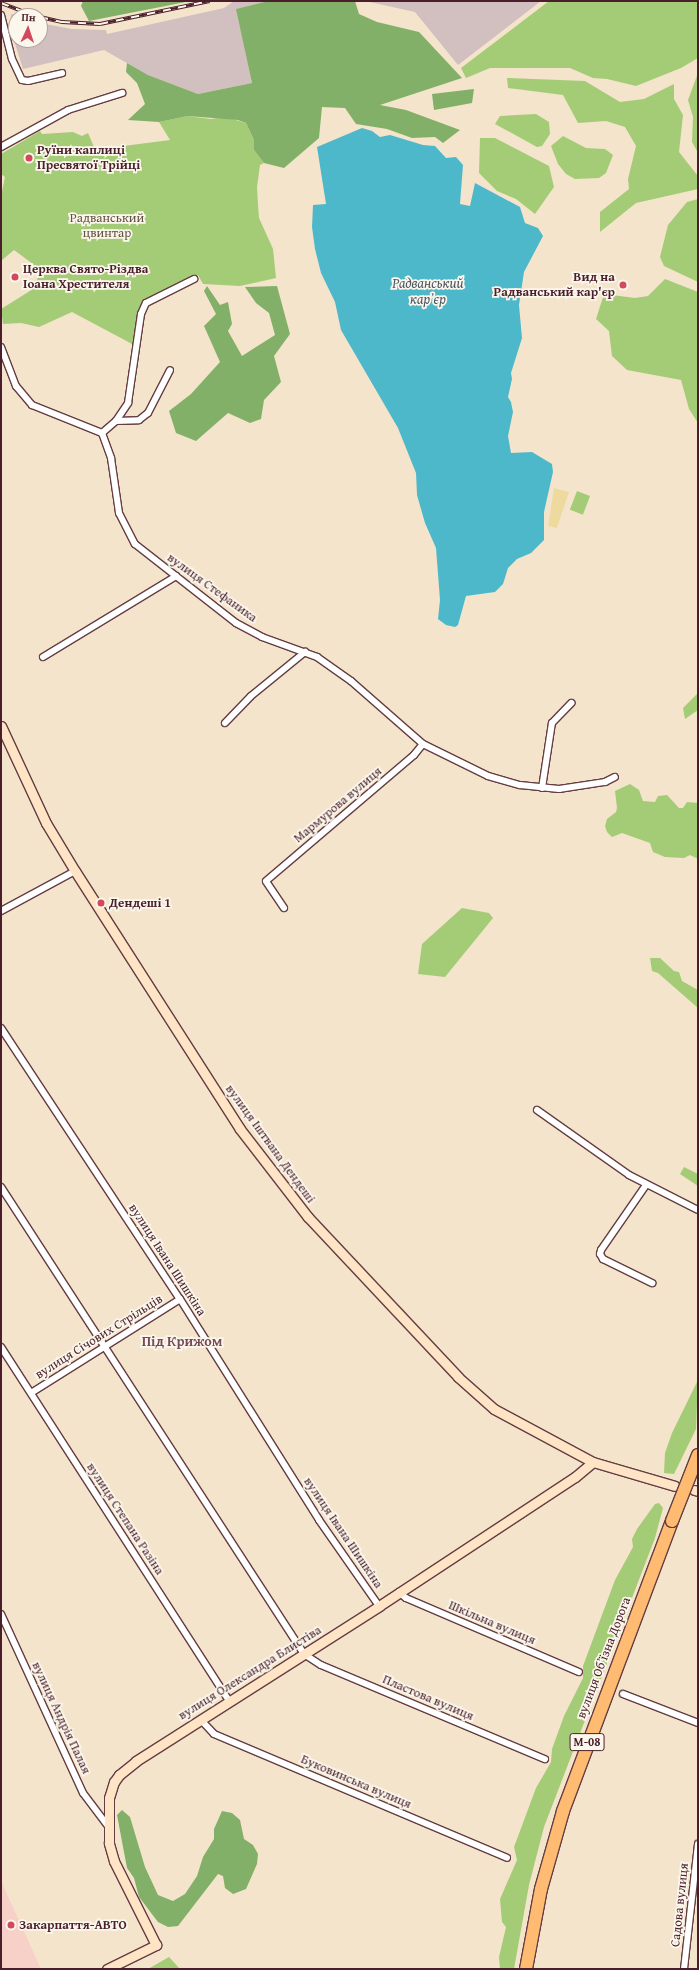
<!DOCTYPE html>
<html>
<head>
<meta charset="utf-8">
<style>
  body { margin:0 }
  #map { position:relative; width:699px; height:1970px; overflow:hidden; background:#f4e4cb; font-family:"Gentium Book Plus",serif }
  div>[style] { position:absolute }
  [style*='--x'] { left:calc(var(--x)*1px); top:calc(var(--y)*1px); width:calc(var(--w)*1px); rotate:calc(var(--a)*1deg) }
  .built>* { inset:0; background:#f7d1c7 }
  .industrial>* { inset:0; background:#d2bfc0 }
  .green>* { inset:0; background:#a4cc77; transform-origin:0 0 }
  .forest>* { inset:0; background:#83b068 }
  .sand>* { inset:0; background:#eeda9e }
  .water>* { inset:0; background:#4eb8cb }
  .roads { filter:drop-shadow(1px 0 #643d43) drop-shadow(-1px 0 #643d43) drop-shadow(0 1px #643d43) drop-shadow(0 -1px #643d43) }
  .street>* { height:6px; margin:-3px; padding:0 3px; transform-origin:3px; border-radius:3px; background:#fff }
  .secondary>* { height:9px; margin:-4.5px; padding:0 4.5px; transform-origin:4.5px; border-radius:4.5px; background:#ffe4c6 }
  .highway>* { height:12px; margin:-6px; padding:0 6px; transform-origin:6px; border-radius:6px; background:#ffbb71 }
  .rail>* { height:4px; margin-top:-2px; transform-origin:0; background:repeating-linear-gradient(90deg,#fbf7ec 0 8px,#4a1f2b 0 16px); box-sizing:border-box; border-block:1px solid #4a1f2b }
  .bridges { filter:drop-shadow(1px 0 #643d43) drop-shadow(-1px 0 #643d43) drop-shadow(0 1px #643d43) drop-shadow(0 -1px #643d43) }
  .highway-bridge>* { height:12px; margin:-6px; padding:0 6px; transform-origin:6px; border-radius:6px; background:#ffbb71 }
  .dots>* { width:11px; height:11px; translate:-50% -50%; box-sizing:border-box; border:2px solid #fbf7ec; border-radius:50% }
  span { translate:-50% -50%; white-space:nowrap; text-align:center; line-height:1.15; -webkit-text-stroke:3.5px #fbf7ec; paint-order:stroke }
  .shield-label span { padding:1px 3px; background:#fbf7ec; border:1px solid; border-radius:3px; -webkit-text-stroke-width:0 }
  .shield-label { font-size:12px; color:#4a1f2b; font-weight:700 }
  .poi-label { font-size:13px; color:#4a1f2b; font-weight:700 }
  .left { translate:0 -50%; text-align:left }
  .right { translate:-100% -50%; text-align:right }
  .park-label { font-size:13px; color:#655342 }
  .street-label { font-size:13px; color:#4a1f2b }
  .water-label { font-size:14px; color:#4b5563; font-style:italic }
  .neighbourhood-label { font-size:14px; color:#784a58; font-weight:700 }
  .frame { position:absolute; inset:0; border:2px solid #4a1f2b; pointer-events:none }
  .north { position:absolute; left:8px; top:8px; width:40px; height:40px; box-sizing:border-box; background:#fbf7ec; border:1px solid #b4a19f; border-radius:50%; rotate:3deg; font-size:11px; font-weight:700; line-height:16px; text-align:center; color:#4a1f2b }
  .north::after { content:''; display:block; margin:auto; width:14px; height:18px; background:#d1495b; clip-path:polygon(50% 0,100% 100%,50% 72%,0 100%) }
</style>
</head>
<body>
<div id="map">
  <div class="built">
    <div style="clip-path:polygon(1px 1881px,41px 1969px,1px 1969px)"></div>
  </div>
  <div class="industrial">
    <div style="clip-path:polygon(234px 1px,268px 1px,237px 9px,252px 83px,198px 94px,148px 75px,104px 50px,23px 69px,10px 28px,11px 14px,18px 16px,16px 40px,40px 40px,40px 23px,72px 29px,106px 30px,107px 34px,224px 8px)"></div>
    <div style="clip-path:polygon(365px 1px,541px 1px,458px 65px,415px 12px)"></div>
  </div>
  <div class="green">
    <div style="clip-path:polygon(549px 1px,698px 1px,698px 58px,681px 68px,636px 86px,607px 79px,593px 78px,570px 68px,490px 68px,466px 78px,461px 68px)"></div>
    <div style="clip-path:polygon(698px 73px,698px 153px,692px 142px,693px 117px,688px 100px)"></div>
    <div style="clip-path:polygon(507px 78px,585px 81px,620px 102px,644px 99px,674px 84px,674px 99px,683px 115px,679px 152px,698px 176px,698px 189px,636px 203px,600px 232px,600px 212px,629px 189px,628px 179px,636px 146px,625px 127px,606px 121px,578px 123px,563px 95px,508px 88px)"></div>
    <div style="clip-path:polygon(536px 114px,549px 122px,550px 134px,542px 146px,537px 147px,495px 124px,500px 116px)"></div>
    <div style="clip-path:polygon(188px 116px,211px 119px,226px 117px,246px 123px,254px 140px,254px 150px,264px 163px,260px 165px,257px 187px,258px 205px,259px 218px,273px 249px,276px 278px,240px 286px,203px 284px,198px 275px,142px 303px,134px 345px,72px 312px,39px 327px,21px 323px,3px 324px,1px 309px,33px 289px,41px 270px,14px 250px,1px 261px,1px 196px,5px 177px,1px 174px,1px 154px,40px 131px,42px 134px,73px 132px,82px 136px,88px 133px,94px 147px,108px 148px,170px 140px,159px 122px)"></div>
    <div style="clip-path:polygon(563px 136px,586px 148px,605px 149px,613px 155px,606px 173px,599px 178px,575px 179px,566px 174px,558px 164px,551px 146px)"></div>
    <div style="clip-path:polygon(480px 138px,495px 138px,549px 166px,554px 187px,535px 214px,516px 199px,497px 191px,479px 173px)"></div>
    <div style="clip-path:polygon(698px 199px,698px 282px,664px 266px,660px 257px,668px 225px,687px 202px)"></div>
    <div style="clip-path:polygon(665px 279px,698px 292px,698px 423px,689px 409px,681px 380px,627px 370px,612px 356px,609px 331px,596px 319px,604px 294px,635px 298px,648px 296px)"></div>
    <div style="left:577px;top:491px;width:14px;height:20px;rotate:21deg"></div>
    <div style="clip-path:polygon(698px 693px,698px 710px,685px 719px,683px 708px)"></div>
    <div style="clip-path:polygon(630px 784px,639px 790px,643px 801px,655px 802px,658px 796px,667px 795px,679px 808px,683px 808px,687px 802px,698px 803px,698px 859px,690px 855px,684px 858px,665px 857px,653px 852px,650px 843px,622px 833px,612px 837px,607px 832px,605px 826px,607px 819px,616px 812px,617px 808px,615px 791px)"></div>
    <div style="clip-path:polygon(462px 908px,489px 913px,493px 918px,445px 977px,418px 974px,422px 944px)"></div>
    <div style="clip-path:polygon(650px 958px,660px 958px,674px 971px,679px 972px,682px 981px,698px 990px,698px 1008px,658px 973px,652px 971px)"></div>
    <div style="clip-path:polygon(684px 1167px,698px 1174px,698px 1186px,680px 1174px)"></div>
    <div style="clip-path:polygon(698px 1380px,696px 1429px,674px 1474px,664px 1473px,665px 1453px,672px 1433px)"></div>
    <div style="clip-path:polygon(659px 1503px,663px 1508px,655px 1538px,544px 1827px,529px 1885px,514px 1969px,500px 1969px,499px 1957px,506px 1927px,502px 1922px,500px 1899px,517px 1860px,514px 1847px,536px 1788px,551px 1762px,552px 1749px,564px 1716px,583px 1678px,583px 1666px,615px 1580px,633px 1547px,632px 1539px,637px 1529px,655px 1504px)"></div>
    <div style="clip-path:polygon(169px 1957px,180px 1969px,148px 1969px)"></div>
  </div>
  <div class="forest">
    <div style="clip-path:polygon(83px 1px,191px 1px,89px 21px,81px 6px)"></div>
    <div style="clip-path:polygon(268px 1px,355px 1px,359px 14px,377px 22px,419px 32px,462px 78px,380px 105px,406px 110px,460px 130px,443px 143px,435px 137px,412px 138px,387px 129px,356px 124px,345px 108px,322px 107px,319px 138px,284px 168px,264px 163px,254px 150px,254px 140px,246px 123px,238px 120px,188px 116px,159px 122px,128px 120px,145px 104px,137px 83px,126px 72px,127px 63px,148px 75px,198px 94px,252px 83px,236px 9px)"></div>
    <div style="clip-path:polygon(474px 89px,472px 103px,434px 110px,432px 94px)"></div>
    <div style="clip-path:polygon(207px 286px,220px 305px,228px 302px,232px 324px,228px 331px,242px 356px,275px 335px,269px 313px,256px 303px,245px 287px,277px 286px,290px 334px,274px 356px,281px 382px,264px 400px,261px 419px,250px 423px,228px 413px,196px 441px,176px 433px,169px 411px,191px 394px,220px 362px,204px 326px,216px 314px,204px 291px)"></div>
    <div style="clip-path:polygon(122px 1810px,130px 1817px,145px 1867px,158px 1895px,173px 1901px,185px 1894px,197px 1876px,203px 1857px,214px 1839px,214px 1829px,222px 1811px,232px 1813px,240px 1820px,244px 1839px,253px 1845px,258px 1854px,257px 1864px,246px 1889px,233px 1894px,225px 1888px,223px 1876px,218px 1874px,178px 1926px,168px 1927px,158px 1922px,139px 1897px,134px 1878px,127px 1868px,117px 1815px)"></div>
  </div>
  <div class="sand">
    <div style="clip-path:polygon(554px 488px,569px 492px,557px 528px,548px 526px)"></div>
  </div>
  <div class="water">
    <div style="clip-path:polygon(362px 128px,372px 131px,380px 137px,390px 135px,423px 145px,435px 146px,446px 158px,456px 157px,463px 165px,460px 204px,470px 206px,475px 183px,520px 207px,525px 223px,538px 228px,543px 236px,524px 272px,519px 305px,522px 338px,511px 373px,512px 379px,508px 397px,511px 402px,513px 412px,508px 436px,511px 453px,532px 452px,552px 464px,553px 472px,544px 512px,544px 540px,531px 553px,517px 559px,508px 568px,503px 584px,495px 592px,466px 596px,458px 625px,455px 627px,446px 625px,438px 619px,440px 600px,436px 548px,425px 523px,417px 495px,416px 473px,398px 428px,341px 330px,335px 302px,321px 273px,315px 249px,312px 227px,313px 205px,326px 204px,317px 147px)"></div>
  </div>
  <div class="roads">
    <div class="street">
      <div style="--x:1;--y:15;--w:45;--a:76"></div>
      <div style="--x:12;--y:59;--w:23;--a:65"></div>
      <div style="--x:22;--y:80;--w:6;--a:9"></div>
      <div style="--x:28;--y:81;--w:35;--a:-13"></div>
      <div style="--x:1;--y:147;--w:77;--a:-28.9"></div>
      <div style="--x:68;--y:110;--w:57;--a:-17.5"></div>
      <div style="--x:1;--y:347;--w:42;--a:69"></div>
      <div style="--x:16;--y:386;--w:25;--a:50"></div>
      <div style="--x:32;--y:405;--w:75;--a:21.8"></div>
      <div style="--x:102;--y:433;--w:27;--a:70"></div>
      <div style="--x:111;--y:458;--w:56;--a:81.7"></div>
      <div style="--x:119;--y:513;--w:35;--a:63"></div>
      <div style="--x:135;--y:544;--w:128;--a:38"></div>
      <div style="--x:236;--y:623;--w:30;--a:28"></div>
      <div style="--x:262;--y:637;--w:59;--a:20"></div>
      <div style="--x:317;--y:657;--w:42;--a:35.2"></div>
      <div style="--x:351;--y:681;--w:96;--a:41.2"></div>
      <div style="--x:423;--y:744;--w:72;--a:26.2"></div>
      <div style="--x:488;--y:776;--w:33;--a:16"></div>
      <div style="--x:520;--y:785;--w:39;--a:6"></div>
      <div style="--x:559;--y:789;--w:47;--a:-8.7"></div>
      <div style="--x:605;--y:782;--w:11;--a:-27"></div>
      <div style="--x:116;--y:421;--w:23;--a:-2"></div>
      <div style="--x:139;--y:420;--w:11;--a:-38"></div>
      <div style="--x:148;--y:413;--w:48;--a:-62.9"></div>
      <div style="--x:102;--y:433;--w:18;--a:-41"></div>
      <div style="--x:116;--y:421;--w:22;--a:-56"></div>
      <div style="--x:128;--y:403;--w:90;--a:-81.7"></div>
      <div style="--x:141;--y:314;--w:12;--a:-66"></div>
      <div style="--x:146;--y:303;--w:54;--a:-26.6"></div>
      <div style="--x:43;--y:657;--w:156;--a:-31.3"></div>
      <div style="--x:225;--y:723;--w:37;--a:-46"></div>
      <div style="--x:251;--y:696;--w:70;--a:-39.2"></div>
      <div style="--x:542;--y:788;--w:66;--a:-81.3"></div>
      <div style="--x:552;--y:723;--w:28;--a:-46"></div>
      <div style="--x:284;--y:908;--w:32;--a:-124"></div>
      <div style="--x:266;--y:881;--w:194;--a:-40.4"></div>
      <div style="--x:414;--y:755;--w:14;--a:-51"></div>
      <div style="--x:1;--y:911;--w:84;--a:-28.4"></div>
      <div style="--x:1;--y:1028;--w:325;--a:56.6"></div>
      <div style="--x:180;--y:1299;--w:261;--a:57.8"></div>
      <div style="--x:319;--y:1520;--w:105;--a:55.1"></div>
      <div style="--x:537;--y:1110;--w:113;--a:35.2"></div>
      <div style="--x:629;--y:1175;--w:77;--a:26.9"></div>
      <div style="--x:646;--y:1185;--w:79;--a:124.7"></div>
      <div style="--x:601;--y:1250;--w:4;--a:104"></div>
      <div style="--x:600;--y:1254;--w:6;--a:59"></div>
      <div style="--x:603;--y:1259;--w:55;--a:26.1"></div>
      <div style="--x:1;--y:1187;--w:557;--a:57.02"></div>
      <div style="--x:304;--y:1654;--w:20;--a:33"></div>
      <div style="--x:321;--y:1665;--w:243;--a:22.8"></div>
      <div style="--x:1;--y:1347;--w:422;--a:57.2"></div>
      <div style="--x:31;--y:1393;--w:176;--a:-32.2"></div>
      <div style="--x:399;--y:1592;--w:9;--a:41"></div>
      <div style="--x:406;--y:1598;--w:188;--a:23.2"></div>
      <div style="--x:1;--y:1614;--w:197;--a:65.4"></div>
      <div style="--x:83;--y:1793;--w:41;--a:52.9"></div>
      <div style="--x:623;--y:1694;--w:80;--a:21.1"></div>
      <div style="--x:201;--y:1720;--w:19;--a:47"></div>
      <div style="--x:214;--y:1734;--w:318;--a:22.9"></div>
      <div style="--x:684;--y:1969;--w:126;--a:-83.6"></div>
    </div>
    <div class="secondary">
      <div style="--x:1;--y:726;--w:107;--a:65.1"></div>
      <div style="--x:46;--y:823;--w:56;--a:58.9"></div>
      <div style="--x:75;--y:871;--w:306;--a:57.4"></div>
      <div style="--x:240;--y:1129;--w:111;--a:52.3"></div>
      <div style="--x:308;--y:1217;--w:219;--a:46.8"></div>
      <div style="--x:458;--y:1377;--w:48;--a:41.6"></div>
      <div style="--x:494;--y:1409;--w:112;--a:28.2"></div>
      <div style="--x:593;--y:1462;--w:85;--a:16.3"></div>
      <div style="--x:694;--y:1490;--w:4;--a:14"></div>
      <div style="--x:107;--y:1969;--w:55;--a:-26.1"></div>
      <div style="--x:156;--y:1945;--w:94;--a:-116.6"></div>
      <div style="--x:114;--y:1861;--w:19;--a:-106"></div>
      <div style="--x:109;--y:1843;--w:45;--a:-90"></div>
      <div style="--x:109;--y:1798;--w:17;--a:-73"></div>
      <div style="--x:114;--y:1782;--w:9;--a:-54"></div>
      <div style="--x:119;--y:1775;--w:22;--a:-39"></div>
      <div style="--x:136;--y:1761;--w:288;--a:-32.5"></div>
      <div style="--x:379;--y:1606;--w:235;--a:-33.4"></div>
      <div style="--x:575;--y:1477;--w:23;--a:-40"></div>
    </div>
    <div class="highway">
      <div style="--x:526;--y:1969;--w:81;--a:-79.4"></div>
      <div style="--x:541;--y:1889;--w:81;--a:-74.2"></div>
      <div style="--x:563;--y:1811;--w:310;--a:-69.4"></div>
    </div>
  </div>
  <div class="rail">
    <div style="--x:1;--y:3;--w:36;--a:21"></div>
    <div style="--x:40;--y:17;--w:23;--a:13"></div>
    <div style="--x:62;--y:22;--w:38;--a:3"></div>
    <div style="--x:100;--y:24;--w:112;--a:-11.8"></div>
  </div>
  <div class="bridges">
    <div class="highway-bridge">
      <div style="--x:672;--y:1521;--w:71;--a:-68.5"></div>
    </div>
  </div>
  <div class="dots">
    <div style="left:29px;top:158px;background:#d1495b"></div>
    <div style="left:15px;top:277px;background:#d1495b"></div>
    <div style="left:623px;top:285px;background:#d1495b"></div>
    <div style="left:101px;top:903px;background:#d1495b"></div>
    <div style="left:11px;top:1925px;background:#d1495b"></div>
  </div>
  <div class="shield-label">
    <span style="left:587px;top:1742px">М-08</span>
  </div>
  <div class="poi-label">
    <span class="left" style="left:37px;top:158px">Руїни каплиці<br>Пресвятої Трійці</span>
    <span class="left" style="left:23px;top:277px">Церква Свято-Різдва<br>Іоана Хрестителя</span>
    <span class="right" style="left:615px;top:285px">Вид на<br>Радванський кар'єр</span>
    <span class="left" style="left:109px;top:903px">Дендеші 1</span>
    <span class="left" style="left:19px;top:1925px">Закарпаття-АВТО</span>
  </div>
  <div class="park-label">
    <span style="left:107px;top:226px">Радванський<br>цвинтар</span>
  </div>
  <div class="street-label">
    <span style="left:212px;top:588px;rotate:36deg">вулиця Стефаника</span>
    <span style="left:338px;top:805px;rotate:-40deg">Мармурова вулиця</span>
    <span style="left:270px;top:1144px;rotate:54deg">вулиця Іштвана Дендеші</span>
    <span style="left:167px;top:1260px;rotate:57deg">вулиця Івана Шишкіна</span>
    <span style="left:99px;top:1337px;rotate:-32deg">вулиця Січових Стрільців</span>
    <span style="left:125px;top:1519px;rotate:57deg">вулиця Степана Разіна</span>
    <span style="left:343px;top:1533px;rotate:56deg">вулиця Івана Шишкіна</span>
    <span style="left:492px;top:1623px;rotate:23deg">Шкільна вулиця</span>
    <span style="left:604px;top:1658px;rotate:-69deg">вулиця Обʼїзна Дорога</span>
    <span style="left:250px;top:1673px;rotate:-32deg">вулиця Олександра Блистіва</span>
    <span style="left:428px;top:1698px;rotate:23deg">Пластова вулиця</span>
    <span style="left:61px;top:1718px;rotate:65deg">вулиця Андрія Палая</span>
    <span style="left:356px;top:1782px;rotate:23deg">Буковинська вулиця</span>
    <span style="left:680px;top:1905px;rotate:-84deg">Садова вулиця</span>
  </div>
  <div class="water-label">
    <span style="left:428px;top:291px">Радванський<br>карʼєр</span>
  </div>
  <div class="neighbourhood-label">
    <span style="left:182px;top:1341px">Під Крижом</span>
  </div>
  <div class="frame"></div>
  <div class="north">Пн</div>
</div>
</body>
</html>
